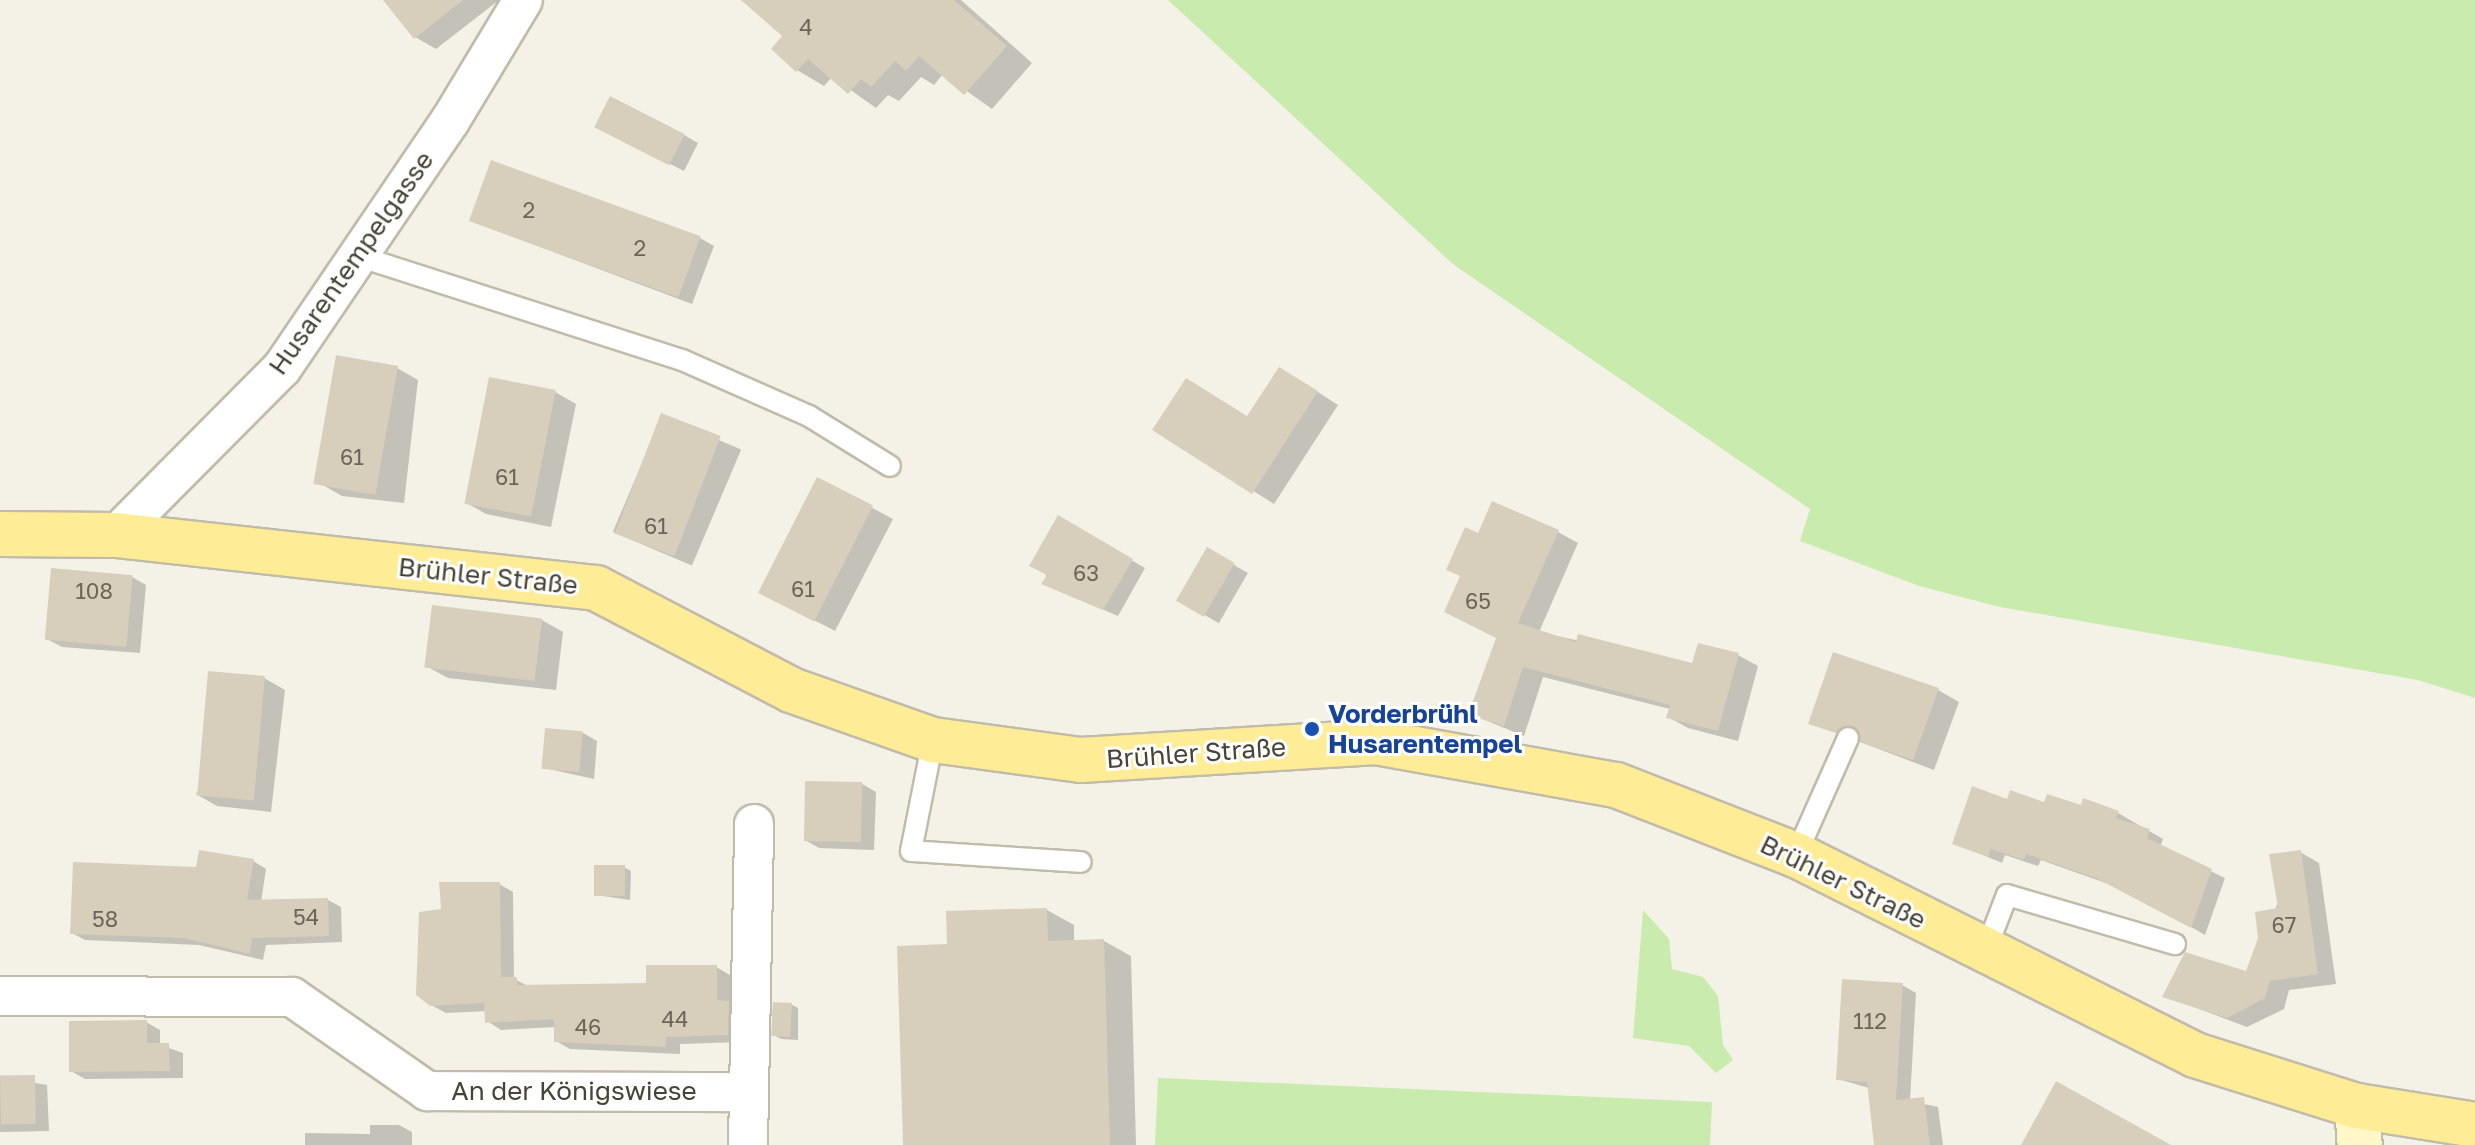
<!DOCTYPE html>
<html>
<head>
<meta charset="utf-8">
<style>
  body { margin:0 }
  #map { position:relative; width:2475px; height:1145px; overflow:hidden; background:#f4f2e7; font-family:"Golos Text",sans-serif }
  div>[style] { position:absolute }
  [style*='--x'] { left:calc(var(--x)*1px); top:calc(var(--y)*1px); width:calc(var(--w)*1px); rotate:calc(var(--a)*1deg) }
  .green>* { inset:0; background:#c9ebae }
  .shadow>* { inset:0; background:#0003; transform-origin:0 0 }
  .building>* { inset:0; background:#d7cfbc; transform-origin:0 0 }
  .roads { filter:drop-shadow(2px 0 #c1bba9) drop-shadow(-2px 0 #c1bba9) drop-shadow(0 2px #c1bba9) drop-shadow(0 -2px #c1bba9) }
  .lane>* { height:20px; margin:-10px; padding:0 10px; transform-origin:10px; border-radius:10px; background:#fff }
  .street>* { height:38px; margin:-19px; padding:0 19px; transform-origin:19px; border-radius:19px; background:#fff }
  .secondary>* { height:44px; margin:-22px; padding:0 22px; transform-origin:22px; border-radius:22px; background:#fff7c7 }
  .primary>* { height:44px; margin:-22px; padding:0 22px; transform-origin:22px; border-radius:22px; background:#ffec96 }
  .dots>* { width:22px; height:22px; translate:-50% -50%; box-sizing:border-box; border:4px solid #fff; border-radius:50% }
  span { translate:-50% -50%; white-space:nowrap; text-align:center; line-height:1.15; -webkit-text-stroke:6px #fff; paint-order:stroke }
  .number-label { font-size:22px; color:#6c6658 }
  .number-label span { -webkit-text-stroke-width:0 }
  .street-label { font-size:26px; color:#484336 }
  .transit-label { font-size:26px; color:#164399; font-weight:700 }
  .left { translate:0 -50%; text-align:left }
</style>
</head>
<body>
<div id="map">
  <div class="green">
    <div style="clip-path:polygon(1168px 0,2475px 0,2475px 698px,2418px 680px,2000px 607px,1919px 586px,1800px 541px,1810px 509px,1454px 265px)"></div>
    <div style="clip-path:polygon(1643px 910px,1669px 939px,1672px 969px,1703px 977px,1718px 996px,1723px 1045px,1733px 1060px,1716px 1073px,1689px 1046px,1633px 1038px)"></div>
    <div style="clip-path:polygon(1158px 1078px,1712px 1102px,1710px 1145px,1155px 1145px)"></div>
  </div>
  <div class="shadow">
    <div style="clip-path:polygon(386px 0,499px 0,436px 49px,415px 37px)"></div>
    <div style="clip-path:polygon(750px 0,961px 0,1032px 63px,992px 109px,943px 74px,934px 85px,921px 77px,899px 101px,888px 95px,876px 108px,832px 77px,824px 86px,797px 70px,785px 35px)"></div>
    <div style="clip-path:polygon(611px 134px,684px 135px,698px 143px,684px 171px)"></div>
    <div style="clip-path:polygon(471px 221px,700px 238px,714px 246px,692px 304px)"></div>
    <div style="clip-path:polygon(397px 368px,418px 380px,404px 503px,342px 496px,321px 484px)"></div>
    <div style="clip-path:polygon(1301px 381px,1338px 405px,1274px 504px,1155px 429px,1248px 418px)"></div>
    <div style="clip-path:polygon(555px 392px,576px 404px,551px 527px,486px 514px,465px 502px)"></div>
    <div style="left:662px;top:416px;width:86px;height:126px;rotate:23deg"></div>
    <div style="clip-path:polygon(818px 479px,893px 519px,835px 631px,781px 603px)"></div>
    <div style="clip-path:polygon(1059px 518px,1145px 568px,1118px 616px,1044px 584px)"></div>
    <div style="clip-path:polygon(1558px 532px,1578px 543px,1539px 632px,1694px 666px,1738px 655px,1758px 666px,1738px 741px,1688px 728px,1668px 717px,1670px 709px,1543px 677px,1524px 736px,1470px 714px,1498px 639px,1479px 536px)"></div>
    <div style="left:1208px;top:550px;width:46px;height:58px;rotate:30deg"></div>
    <div style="clip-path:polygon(132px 577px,146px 585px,140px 653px,62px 647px,47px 639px)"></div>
    <div style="clip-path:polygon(542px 620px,563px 632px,556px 690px,448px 678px,426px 666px)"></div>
    <div style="clip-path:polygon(264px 678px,285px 690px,271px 812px,217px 806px,196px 794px)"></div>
    <div style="clip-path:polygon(1938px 690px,1959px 702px,1934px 770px,1810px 723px)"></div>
    <div style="clip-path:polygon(583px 733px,597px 741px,594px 779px,544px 768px)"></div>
    <div style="clip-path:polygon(862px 784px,876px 792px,874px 850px,819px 848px,805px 840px)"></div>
    <div style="clip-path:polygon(2009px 801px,2118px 813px,2163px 839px,2160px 847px,2225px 878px,2205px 935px,2131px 892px,2041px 860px,2038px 866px,2005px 855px,2002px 863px,1954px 843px)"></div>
    <div style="clip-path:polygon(2300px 852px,2319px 863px,2336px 984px,2289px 990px,2284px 1009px,2247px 1027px,2165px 996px,2247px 974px)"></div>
    <div style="clip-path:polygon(253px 861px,266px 869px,261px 902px,328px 900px,341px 907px,342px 942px,266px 945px,263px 960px,199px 945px,85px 940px,72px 933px,198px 869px)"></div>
    <div style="clip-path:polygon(624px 867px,631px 871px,630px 900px,596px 895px)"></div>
    <div style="clip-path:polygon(499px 884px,513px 892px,514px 979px,530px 987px,648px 985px,716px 967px,730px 975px,730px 1004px,742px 1011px,742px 1042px,680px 1044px,680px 1054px,570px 1049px,556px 1041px,556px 1027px,501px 1030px,487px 1021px,487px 1011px,446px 1013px,431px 1005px,443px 911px)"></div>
    <div style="clip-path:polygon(1047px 910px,1074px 925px,1074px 942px,1104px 941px,1131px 956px,1136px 1145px,905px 1145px,949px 946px)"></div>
    <div style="clip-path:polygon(1902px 985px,1916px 993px,1910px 1101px,1938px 1107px,1943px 1145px,1875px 1145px,1869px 1088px,1838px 1079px)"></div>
    <div style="clip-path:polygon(792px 1005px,798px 1008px,798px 1040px,781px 1039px,774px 1035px)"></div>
    <div style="clip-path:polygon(146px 1022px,160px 1030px,160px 1045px,183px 1053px,183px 1078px,85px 1079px,71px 1071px)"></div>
    <div style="clip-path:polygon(0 1077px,47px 1085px,49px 1131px,0 1132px)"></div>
    <div style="clip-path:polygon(370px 1125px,399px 1125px,412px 1132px,412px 1145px,305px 1145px,305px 1133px,370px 1134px)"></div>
  </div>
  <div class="building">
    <div style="clip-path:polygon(383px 0,463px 0,414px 39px)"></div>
    <div style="clip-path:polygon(741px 0,954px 0,1007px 46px,964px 95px,919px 56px,906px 71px,895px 61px,871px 87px,861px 79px,848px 94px,808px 59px,796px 72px,771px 49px,782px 36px)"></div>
    <div style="left:610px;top:96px;width:84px;height:35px;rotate:27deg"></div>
    <div style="left:491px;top:160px;width:223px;height:65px;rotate:20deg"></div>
    <div style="left:336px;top:355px;width:63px;height:131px;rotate:10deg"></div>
    <div style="clip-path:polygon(1279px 367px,1318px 391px,1252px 494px,1152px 430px,1186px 378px,1247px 416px)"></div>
    <div style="left:489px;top:377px;width:68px;height:129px;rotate:11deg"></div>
    <div style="left:661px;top:413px;width:64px;height:129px;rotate:21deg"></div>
    <div style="left:817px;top:477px;width:63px;height:130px;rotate:27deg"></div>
    <div style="clip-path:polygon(1492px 501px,1559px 530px,1518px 623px,1576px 642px,1578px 634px,1692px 663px,1698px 643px,1739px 653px,1718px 731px,1666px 718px,1670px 705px,1523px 667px,1504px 726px,1468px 715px,1496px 638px,1444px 612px,1460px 576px,1446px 570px,1465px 527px,1478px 533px)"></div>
    <div style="clip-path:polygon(1058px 515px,1133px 559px,1103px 610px,1041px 584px,1047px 575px,1029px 566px)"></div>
    <div style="left:1207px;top:547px;width:32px;height:62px;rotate:30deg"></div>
    <div style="left:51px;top:568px;width:82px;height:72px;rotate:5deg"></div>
    <div style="left:432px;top:605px;width:111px;height:63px;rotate:7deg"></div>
    <div style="clip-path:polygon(1833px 652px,1939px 688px,1913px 760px,1860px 742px,1853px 726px,1836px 733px,1808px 724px)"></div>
    <div style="left:208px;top:671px;width:57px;height:125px;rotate:5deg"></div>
    <div style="left:545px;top:728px;width:38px;height:41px;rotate:5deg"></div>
    <div style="left:805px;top:781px;width:57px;height:60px;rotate:1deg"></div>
    <div style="clip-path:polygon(1972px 786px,2007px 799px,2010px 790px,2044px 802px,2047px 794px,2081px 805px,2083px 798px,2119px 811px,2116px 818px,2150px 829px,2147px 838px,2212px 869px,2191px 928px,2096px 878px,2026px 854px,2024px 860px,1991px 849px,1988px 857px,1952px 844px)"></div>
    <div style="clip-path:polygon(199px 850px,254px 859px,247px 900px,328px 898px,329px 936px,252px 938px,250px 954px,184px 938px,70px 934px,73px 862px,196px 867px)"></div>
    <div style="clip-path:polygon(2301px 850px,2318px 974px,2270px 981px,2265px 998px,2227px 1018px,2162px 997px,2185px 952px,2246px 971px,2258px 938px,2255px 912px,2278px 908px,2269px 854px)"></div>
    <div style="left:594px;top:865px;width:31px;height:31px"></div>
    <div style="clip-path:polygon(439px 882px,500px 882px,501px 977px,517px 977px,517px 985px,646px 983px,646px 965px,717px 965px,717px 1000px,729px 1001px,728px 1035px,666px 1037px,666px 1047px,554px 1042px,554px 1019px,485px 1023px,484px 1003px,430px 1006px,416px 995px,419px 912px,441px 909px)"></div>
    <div style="clip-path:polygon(1047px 908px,1048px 941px,1104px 939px,1110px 1145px,903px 1145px,897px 946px,947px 944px,946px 911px)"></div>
    <div style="clip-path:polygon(1842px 979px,1903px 983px,1896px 1100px,1924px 1097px,1930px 1145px,1874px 1145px,1867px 1082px,1836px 1080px)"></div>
    <div style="left:773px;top:1002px;width:19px;height:34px;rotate:3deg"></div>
    <div style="clip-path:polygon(147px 1020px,147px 1043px,169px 1043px,170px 1071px,69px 1072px,69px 1021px)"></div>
    <div style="left:35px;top:1075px;width:49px;height:35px;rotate:89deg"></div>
    <div style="clip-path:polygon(2056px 1081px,2171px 1145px,2021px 1145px)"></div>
  </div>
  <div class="roads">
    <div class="lane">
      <div style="--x:358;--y:256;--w:340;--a:17.8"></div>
      <div style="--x:682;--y:360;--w:139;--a:23.8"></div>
      <div style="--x:809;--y:416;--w:95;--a:31.7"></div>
      <div style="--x:933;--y:740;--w:113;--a:101.2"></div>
      <div style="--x:911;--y:851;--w:170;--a:3.7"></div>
      <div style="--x:1796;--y:855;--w:128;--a:-66"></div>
      <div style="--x:1985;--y:952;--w:61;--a:-68.9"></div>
      <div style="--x:2007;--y:895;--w:175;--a:16.3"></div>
    </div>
    <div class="street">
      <div style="--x:116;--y:535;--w:235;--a:-45.2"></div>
      <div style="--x:282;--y:368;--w:299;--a:-55.8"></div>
      <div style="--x:450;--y:121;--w:141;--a:-58.9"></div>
      <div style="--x:0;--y:996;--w:292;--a:0.2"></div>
      <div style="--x:292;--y:997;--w:165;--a:34.8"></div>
      <div style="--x:427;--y:1091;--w:320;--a:0.2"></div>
      <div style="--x:748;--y:1145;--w:321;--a:-88.9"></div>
    </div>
    <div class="secondary">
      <div style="--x:2357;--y:1106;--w:39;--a:86"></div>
    </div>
    <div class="primary">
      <div style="--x:0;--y:534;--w:116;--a:0.5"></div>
      <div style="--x:116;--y:535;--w:483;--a:6.3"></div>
      <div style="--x:596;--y:588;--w:220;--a:27.6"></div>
      <div style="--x:791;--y:690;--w:151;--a:19.4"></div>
      <div style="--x:933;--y:740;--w:149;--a:7.7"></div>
      <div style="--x:1081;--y:760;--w:296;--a:-3.5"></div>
      <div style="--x:1376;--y:742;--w:244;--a:10.2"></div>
      <div style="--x:1616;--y:785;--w:193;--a:21.3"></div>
      <div style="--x:1796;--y:855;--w:446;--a:26.6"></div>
      <div style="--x:2195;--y:1055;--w:170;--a:17.5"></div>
      <div style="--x:2357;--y:1106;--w:120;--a:9.1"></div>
    </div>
  </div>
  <div class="dots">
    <div style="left:1312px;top:729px;background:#1a4fb4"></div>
  </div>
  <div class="number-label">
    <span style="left:806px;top:27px">4</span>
    <span style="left:529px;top:210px">2</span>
    <span style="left:640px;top:248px">2</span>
    <span style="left:352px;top:457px">61</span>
    <span style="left:507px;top:477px">61</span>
    <span style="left:656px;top:526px">61</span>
    <span style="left:1086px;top:573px">63</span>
    <span style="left:803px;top:589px">61</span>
    <span style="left:94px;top:591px">108</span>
    <span style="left:1478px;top:601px">65</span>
    <span style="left:306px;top:917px">54</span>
    <span style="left:105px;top:919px">58</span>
    <span style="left:2284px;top:925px">67</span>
    <span style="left:675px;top:1019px">44</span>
    <span style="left:1870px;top:1021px">112</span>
    <span style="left:588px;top:1027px">46</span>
  </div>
  <div class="street-label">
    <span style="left:351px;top:263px;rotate:-55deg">Husarentempelgasse</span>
    <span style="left:488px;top:576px;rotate:6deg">Brühler Straße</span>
    <span style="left:1196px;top:753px;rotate:-4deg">Brühler Straße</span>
    <span style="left:1843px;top:882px;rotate:26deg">Brühler Straße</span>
    <span style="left:574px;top:1091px">An der Königswiese</span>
  </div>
  <div class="transit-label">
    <span class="left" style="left:1328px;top:729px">Vorderbrühl<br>Husarentempel</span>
  </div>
</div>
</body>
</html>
